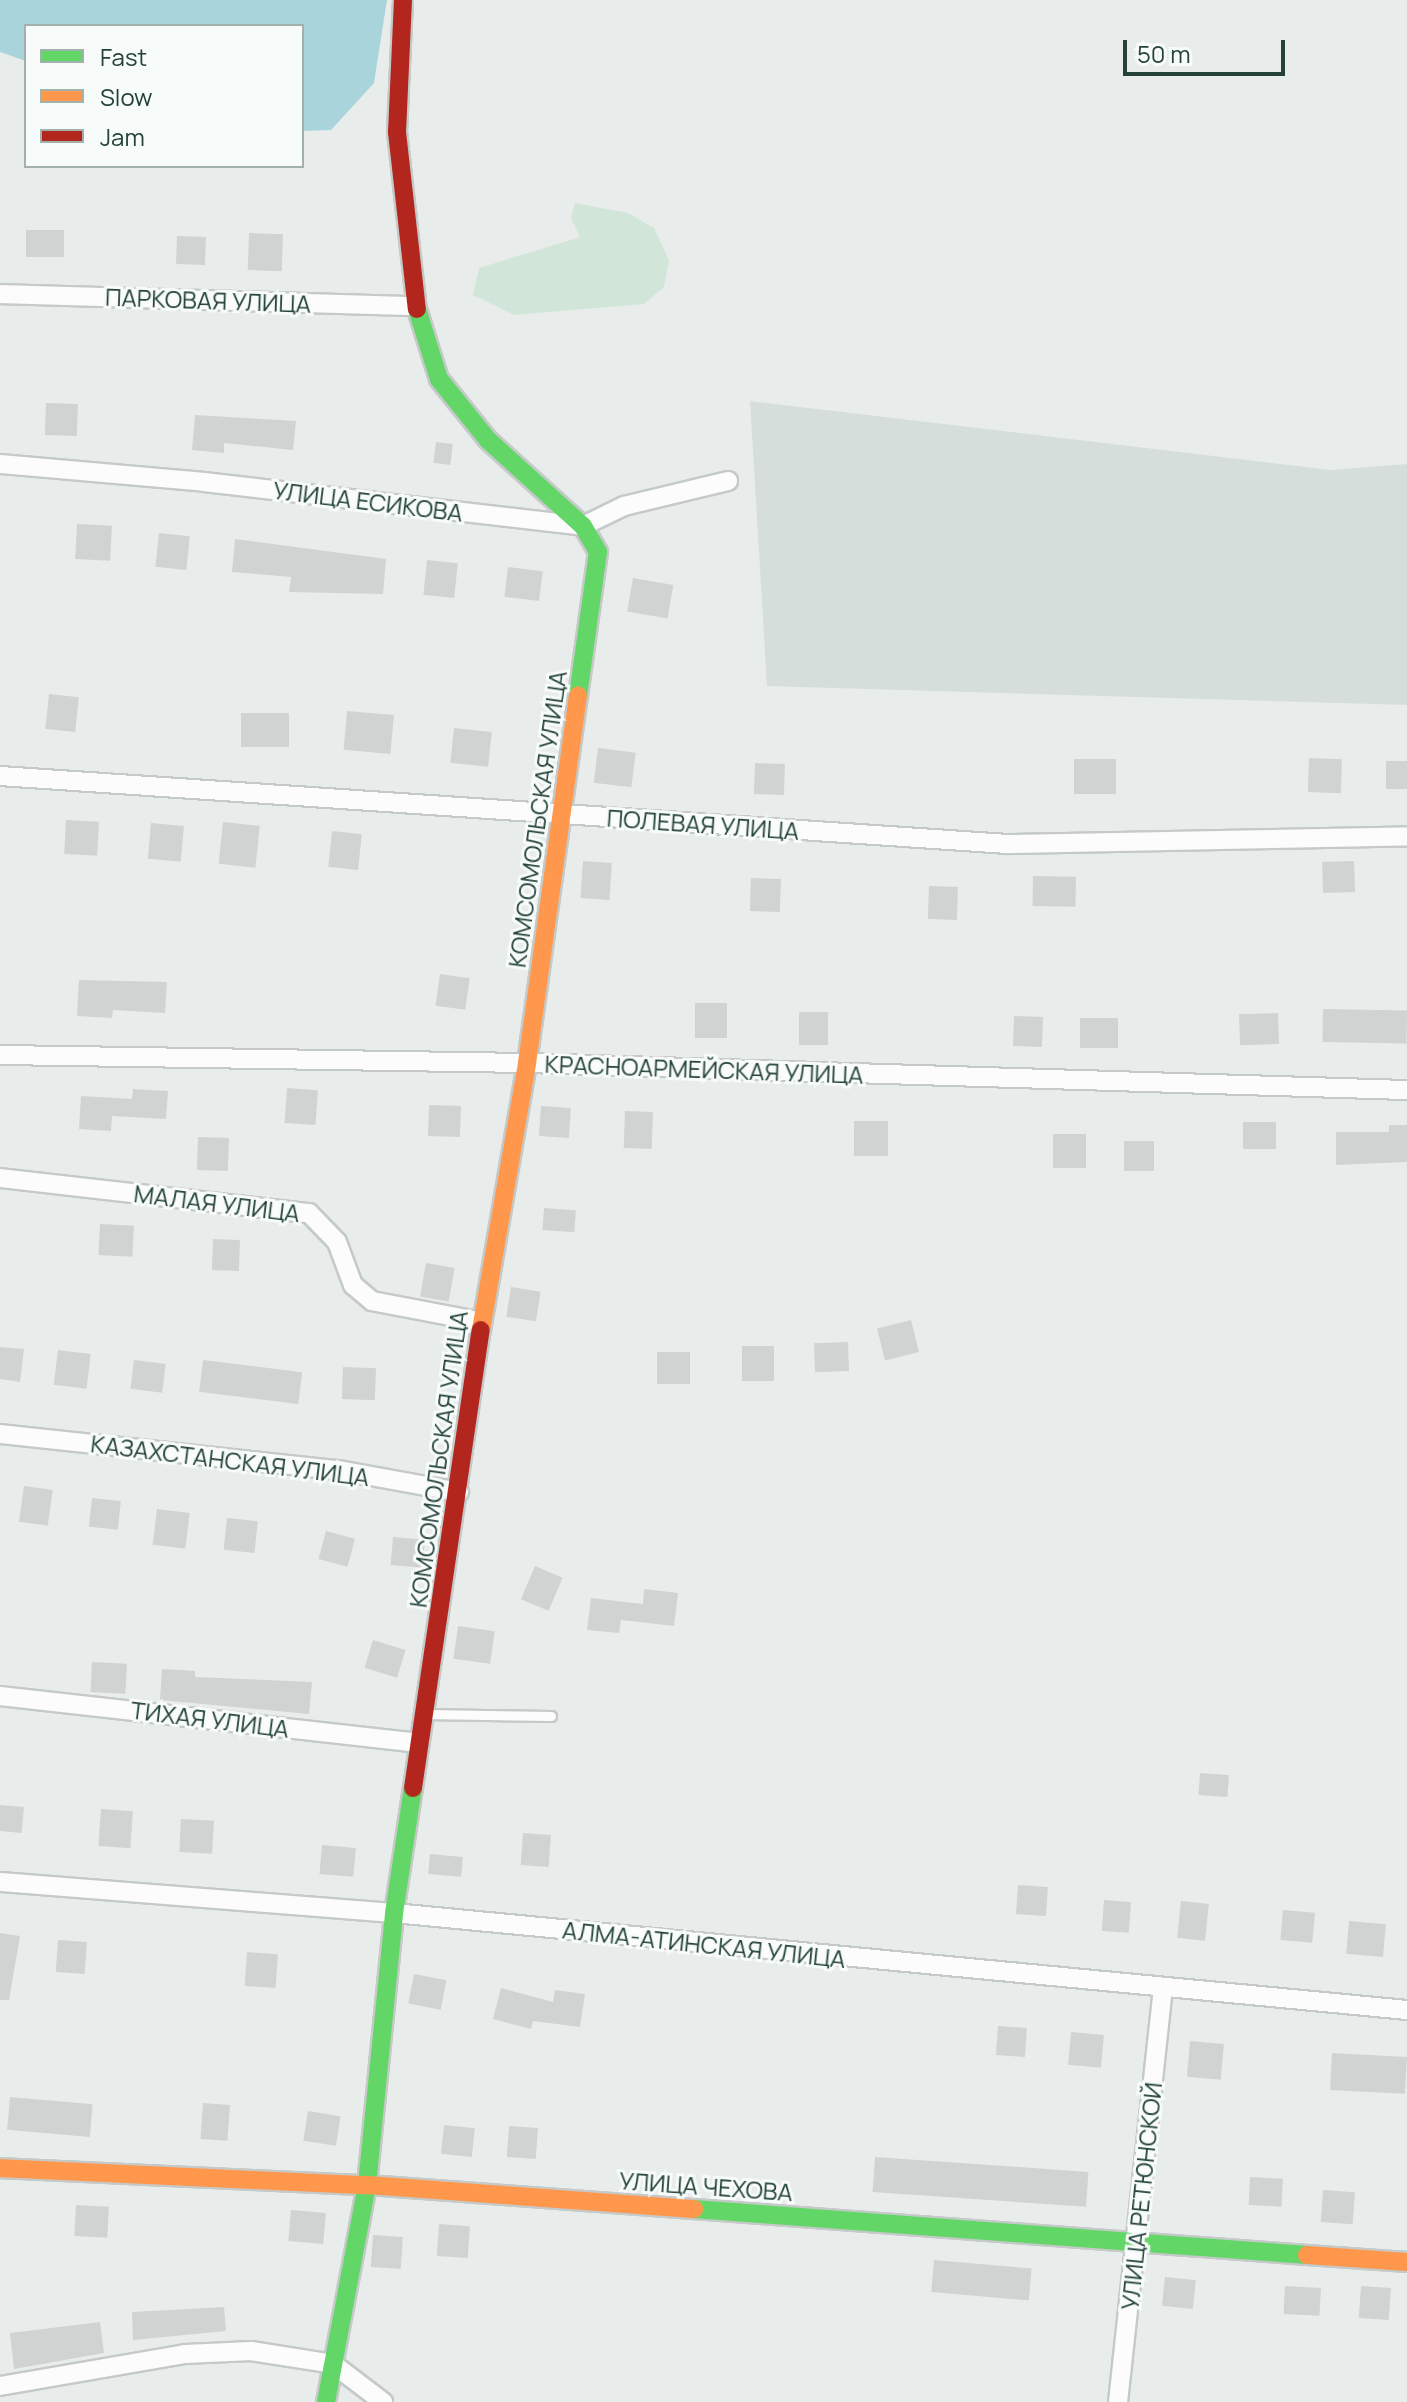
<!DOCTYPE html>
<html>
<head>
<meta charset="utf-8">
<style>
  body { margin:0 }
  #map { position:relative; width:1407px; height:2402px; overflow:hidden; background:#e8edeb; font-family:Manrope,sans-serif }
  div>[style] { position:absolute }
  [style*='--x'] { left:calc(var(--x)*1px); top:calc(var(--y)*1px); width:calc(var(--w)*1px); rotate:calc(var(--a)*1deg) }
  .built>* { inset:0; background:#d6dedb }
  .green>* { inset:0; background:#d1e6d8 }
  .water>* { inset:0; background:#a9d4db }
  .building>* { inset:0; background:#cfd4d2; transform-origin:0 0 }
  .roads { filter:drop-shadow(2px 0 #c5cac8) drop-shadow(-2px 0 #c5cac8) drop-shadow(0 2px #c5cac8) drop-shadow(0 -2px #c5cac8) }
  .lane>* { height:9px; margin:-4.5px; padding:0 4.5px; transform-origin:4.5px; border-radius:4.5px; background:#fcfcfc }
  .street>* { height:18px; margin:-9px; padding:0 9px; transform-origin:9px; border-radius:9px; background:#fcfcfc }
  .fast>* { height:18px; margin:-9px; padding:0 9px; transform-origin:9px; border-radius:9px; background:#63d668 }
  .slow>* { height:18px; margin:-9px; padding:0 9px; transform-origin:9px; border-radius:9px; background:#ff974d }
  .jam>* { height:18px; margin:-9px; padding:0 9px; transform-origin:9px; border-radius:9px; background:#b3261e }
  span { translate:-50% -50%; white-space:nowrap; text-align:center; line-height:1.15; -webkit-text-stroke:6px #f7fbf9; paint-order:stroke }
  .street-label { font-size:24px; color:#24423a }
  .legend { position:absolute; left:24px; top:24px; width:280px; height:144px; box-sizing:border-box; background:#f7fbf9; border:2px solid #a3b1ad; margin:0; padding:10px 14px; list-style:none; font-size:24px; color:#24423a }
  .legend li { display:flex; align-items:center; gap:16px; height:40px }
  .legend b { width:40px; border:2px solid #a3b1ad }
  .scale { position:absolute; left:1123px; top:40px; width:162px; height:36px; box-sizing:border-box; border:4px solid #24423a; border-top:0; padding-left:10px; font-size:24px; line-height:28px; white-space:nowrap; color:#24423a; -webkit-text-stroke:6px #f7fbf9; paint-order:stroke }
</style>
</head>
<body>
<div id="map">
  <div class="built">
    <div style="clip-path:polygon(750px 401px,1331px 470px,1407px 464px,1407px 705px,767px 686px)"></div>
  </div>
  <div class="green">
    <div style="clip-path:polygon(575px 203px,628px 213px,654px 228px,669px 260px,664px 287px,644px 304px,514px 315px,473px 295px,479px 268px,580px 237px,571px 218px)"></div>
  </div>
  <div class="water">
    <div style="clip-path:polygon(0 0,387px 0,374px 83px,331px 130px,302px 131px,302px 26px,26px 26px,26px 61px,0 52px)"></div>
  </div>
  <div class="building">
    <div style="left:26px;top:230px;width:38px;height:27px"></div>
    <div style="left:249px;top:233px;width:34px;height:37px;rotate:2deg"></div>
    <div style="left:177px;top:236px;width:29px;height:28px;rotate:2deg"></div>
    <div style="left:46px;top:403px;width:32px;height:32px;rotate:2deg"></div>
    <div style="clip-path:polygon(195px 415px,296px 421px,293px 450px,224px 443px,224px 453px,192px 450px)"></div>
    <div style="left:436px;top:442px;width:17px;height:21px;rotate:7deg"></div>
    <div style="left:77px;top:524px;width:35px;height:35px;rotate:3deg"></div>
    <div style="left:159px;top:533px;width:31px;height:34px;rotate:6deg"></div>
    <div style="clip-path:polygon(235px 539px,386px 559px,383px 594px,289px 592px,291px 577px,232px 572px)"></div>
    <div style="left:427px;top:560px;width:31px;height:35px;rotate:6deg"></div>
    <div style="left:508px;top:567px;width:35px;height:30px;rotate:7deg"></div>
    <div style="left:633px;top:578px;width:41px;height:34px;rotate:10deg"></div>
    <div style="left:49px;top:694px;width:30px;height:35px;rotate:6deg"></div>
    <div style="left:347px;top:711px;width:47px;height:39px;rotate:5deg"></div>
    <div style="left:241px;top:713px;width:48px;height:34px"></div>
    <div style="left:454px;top:728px;width:38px;height:35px;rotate:6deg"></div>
    <div style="left:598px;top:748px;width:38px;height:35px;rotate:7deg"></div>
    <div style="left:1309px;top:758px;width:33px;height:34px;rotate:2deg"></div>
    <div style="left:1074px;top:759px;width:42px;height:35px"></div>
    <div style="left:1407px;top:761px;width:28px;height:21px;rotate:90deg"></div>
    <div style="left:755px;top:763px;width:30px;height:31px;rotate:2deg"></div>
    <div style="left:66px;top:820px;width:33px;height:34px;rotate:3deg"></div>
    <div style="left:223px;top:822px;width:37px;height:42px;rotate:6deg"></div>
    <div style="left:151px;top:823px;width:33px;height:36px;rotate:5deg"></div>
    <div style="left:332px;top:831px;width:30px;height:36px;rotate:6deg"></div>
    <div style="left:583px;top:861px;width:29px;height:37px;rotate:4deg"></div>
    <div style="left:1354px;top:861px;width:31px;height:32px;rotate:88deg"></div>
    <div style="left:1033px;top:876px;width:43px;height:30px;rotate:1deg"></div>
    <div style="left:751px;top:878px;width:30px;height:33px;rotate:2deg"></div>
    <div style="left:929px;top:886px;width:29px;height:33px;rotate:2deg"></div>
    <div style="left:440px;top:974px;width:30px;height:32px;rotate:8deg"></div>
    <div style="clip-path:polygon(79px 980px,167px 982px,165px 1013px,113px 1010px,112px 1018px,77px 1016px)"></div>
    <div style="left:695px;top:1003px;width:32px;height:35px"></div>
    <div style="left:1323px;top:1009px;width:84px;height:33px;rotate:1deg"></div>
    <div style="left:799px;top:1012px;width:29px;height:33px"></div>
    <div style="left:1278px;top:1013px;width:31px;height:39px;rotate:88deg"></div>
    <div style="left:1014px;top:1016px;width:29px;height:30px;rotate:2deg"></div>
    <div style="left:1080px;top:1018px;width:38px;height:30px"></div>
    <div style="left:287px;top:1088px;width:31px;height:35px;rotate:4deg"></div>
    <div style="clip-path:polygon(133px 1089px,168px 1091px,166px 1119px,112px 1116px,111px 1131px,79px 1129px,81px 1096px,132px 1099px)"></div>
    <div style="left:429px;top:1105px;width:32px;height:31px;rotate:2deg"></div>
    <div style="left:541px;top:1106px;width:30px;height:30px;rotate:4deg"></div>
    <div style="left:625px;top:1111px;width:28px;height:37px;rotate:2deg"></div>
    <div style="left:854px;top:1121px;width:34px;height:35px"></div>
    <div style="left:1243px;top:1122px;width:33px;height:27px"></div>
    <div style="clip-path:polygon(1389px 1125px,1407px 1125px,1407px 1162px,1336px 1165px,1336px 1132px,1389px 1132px)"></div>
    <div style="left:1053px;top:1134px;width:33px;height:34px"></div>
    <div style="left:198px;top:1137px;width:31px;height:33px;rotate:2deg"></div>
    <div style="left:1124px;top:1141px;width:30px;height:30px"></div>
    <div style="left:544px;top:1208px;width:32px;height:22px;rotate:4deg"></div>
    <div style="left:100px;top:1224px;width:34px;height:31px;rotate:3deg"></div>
    <div style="left:213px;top:1239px;width:27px;height:31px;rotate:2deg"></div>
    <div style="left:426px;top:1263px;width:29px;height:34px;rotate:10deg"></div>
    <div style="left:511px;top:1287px;width:30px;height:30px;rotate:9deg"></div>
    <div style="left:911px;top:1320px;width:33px;height:35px;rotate:76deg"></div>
    <div style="left:848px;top:1342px;width:29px;height:34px;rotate:88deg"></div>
    <div style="left:742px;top:1346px;width:32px;height:35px"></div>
    <div style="clip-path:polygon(0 1347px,24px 1349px,20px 1382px,0 1379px)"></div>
    <div style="left:58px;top:1350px;width:33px;height:35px;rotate:7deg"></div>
    <div style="left:690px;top:1352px;width:32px;height:33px;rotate:90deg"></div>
    <div style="left:134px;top:1360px;width:32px;height:29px;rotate:7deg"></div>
    <div style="left:203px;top:1360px;width:100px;height:32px;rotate:7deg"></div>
    <div style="left:343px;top:1367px;width:33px;height:32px;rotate:2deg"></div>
    <div style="left:24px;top:1486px;width:29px;height:36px;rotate:8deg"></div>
    <div style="left:92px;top:1498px;width:29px;height:29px;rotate:6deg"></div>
    <div style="left:157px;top:1509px;width:33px;height:36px;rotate:7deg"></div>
    <div style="left:227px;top:1518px;width:31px;height:32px;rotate:6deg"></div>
    <div style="left:326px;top:1531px;width:30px;height:29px;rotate:15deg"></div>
    <div style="left:393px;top:1537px;width:32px;height:28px;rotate:5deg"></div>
    <div style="left:535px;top:1566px;width:30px;height:36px;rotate:23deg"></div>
    <div style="clip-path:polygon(644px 1589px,678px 1593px,674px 1626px,621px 1620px,619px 1633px,587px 1630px,591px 1598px,643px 1604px)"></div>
    <div style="left:458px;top:1626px;width:37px;height:33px;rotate:8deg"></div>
    <div style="left:373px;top:1640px;width:34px;height:29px;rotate:17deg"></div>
    <div style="left:92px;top:1662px;width:35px;height:30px;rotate:3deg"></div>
    <div style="clip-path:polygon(162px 1669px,195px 1671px,195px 1677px,312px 1682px,309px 1714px,160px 1700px)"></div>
    <div style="left:1200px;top:1773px;width:29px;height:22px;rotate:4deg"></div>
    <div style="left:0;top:1805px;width:24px;height:26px;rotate:5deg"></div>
    <div style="left:101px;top:1809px;width:32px;height:37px;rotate:4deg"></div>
    <div style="left:181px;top:1819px;width:33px;height:33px;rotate:3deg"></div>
    <div style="left:523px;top:1833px;width:28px;height:32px;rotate:4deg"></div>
    <div style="left:322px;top:1845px;width:34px;height:29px;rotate:5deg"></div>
    <div style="left:430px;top:1854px;width:33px;height:20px;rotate:5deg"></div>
    <div style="left:1018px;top:1885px;width:30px;height:29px;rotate:4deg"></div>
    <div style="left:1104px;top:1900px;width:27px;height:31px;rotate:4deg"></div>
    <div style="left:1181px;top:1901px;width:28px;height:37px;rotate:6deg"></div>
    <div style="left:1283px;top:1910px;width:32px;height:30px;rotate:5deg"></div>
    <div style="left:1349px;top:1921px;width:37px;height:33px;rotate:5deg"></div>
    <div style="clip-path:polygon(0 1933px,20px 1936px,9px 2000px,0 2000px)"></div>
    <div style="left:58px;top:1940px;width:29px;height:32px;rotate:4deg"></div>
    <div style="left:247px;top:1952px;width:31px;height:34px;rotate:4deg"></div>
    <div style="left:414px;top:1974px;width:33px;height:30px;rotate:11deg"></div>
    <div style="clip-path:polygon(501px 1988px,553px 2002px,555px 1990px,585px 1994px,580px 2027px,533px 2021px,531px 2029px,493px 2019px)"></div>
    <div style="left:998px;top:2026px;width:29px;height:29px;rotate:4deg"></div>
    <div style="left:1071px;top:2032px;width:33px;height:33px;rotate:5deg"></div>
    <div style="left:1190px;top:2041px;width:34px;height:36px;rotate:5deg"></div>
    <div style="left:1332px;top:2053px;width:75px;height:37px;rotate:3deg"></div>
    <div style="left:10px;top:2097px;width:83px;height:33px;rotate:5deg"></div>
    <div style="left:203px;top:2103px;width:27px;height:36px;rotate:4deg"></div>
    <div style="left:308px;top:2111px;width:33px;height:30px;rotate:9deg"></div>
    <div style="left:444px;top:2125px;width:31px;height:29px;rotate:6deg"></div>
    <div style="left:509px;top:2126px;width:29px;height:31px;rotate:4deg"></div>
    <div style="left:875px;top:2157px;width:214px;height:35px;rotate:4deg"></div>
    <div style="left:1250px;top:2177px;width:33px;height:28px;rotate:3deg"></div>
    <div style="left:1323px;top:2190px;width:32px;height:32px;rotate:4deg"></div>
    <div style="left:76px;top:2205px;width:33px;height:31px;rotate:3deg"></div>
    <div style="left:291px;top:2210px;width:35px;height:31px;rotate:5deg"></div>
    <div style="left:439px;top:2224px;width:31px;height:32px;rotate:4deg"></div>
    <div style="left:373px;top:2235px;width:30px;height:32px;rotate:4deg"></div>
    <div style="left:934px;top:2260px;width:98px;height:32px;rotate:5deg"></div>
    <div style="left:1165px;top:2277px;width:31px;height:29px;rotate:6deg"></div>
    <div style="left:1285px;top:2286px;width:36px;height:28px;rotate:3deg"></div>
    <div style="left:1361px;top:2286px;width:30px;height:32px;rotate:4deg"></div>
    <div style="clip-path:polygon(224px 2307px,226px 2331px,133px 2340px,132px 2312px)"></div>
    <div style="clip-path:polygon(100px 2322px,104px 2353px,14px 2369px,10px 2333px)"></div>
  </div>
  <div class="roads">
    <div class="lane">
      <div style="--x:424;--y:1714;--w:127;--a:0.9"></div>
    </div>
    <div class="street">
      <div style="--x:0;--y:294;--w:416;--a:1.7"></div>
      <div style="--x:0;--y:464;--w:205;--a:5"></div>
      <div style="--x:204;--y:482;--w:382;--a:6.6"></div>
      <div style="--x:583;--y:526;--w:46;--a:-26"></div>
      <div style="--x:624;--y:506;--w:107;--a:-13.5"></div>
      <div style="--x:0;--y:776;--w:1010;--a:3.86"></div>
      <div style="--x:1008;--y:844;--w:399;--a:-1.1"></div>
      <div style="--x:0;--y:1055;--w:527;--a:0.87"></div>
      <div style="--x:527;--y:1063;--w:880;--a:1.76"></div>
      <div style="--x:0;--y:1178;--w:311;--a:6.5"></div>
      <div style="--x:309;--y:1213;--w:40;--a:46"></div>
      <div style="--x:337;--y:1242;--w:46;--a:69.6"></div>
      <div style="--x:353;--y:1285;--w:25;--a:40"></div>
      <div style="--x:372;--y:1301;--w:112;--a:10.8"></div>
      <div style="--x:0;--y:1434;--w:340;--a:6.1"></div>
      <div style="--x:338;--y:1470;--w:123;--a:10.3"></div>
      <div style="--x:0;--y:1696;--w:422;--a:6.4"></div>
      <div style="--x:0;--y:1882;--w:395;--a:4.5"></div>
      <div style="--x:394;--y:1913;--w:1018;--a:5.47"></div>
      <div style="--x:0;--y:2386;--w:188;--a:-9.8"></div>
      <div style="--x:185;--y:2354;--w:66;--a:-2.6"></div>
      <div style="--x:251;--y:2351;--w:83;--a:9"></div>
      <div style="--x:333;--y:2364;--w:63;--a:37.2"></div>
      <div style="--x:1118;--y:2402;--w:414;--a:-83.8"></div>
    </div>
    <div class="fast">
      <div style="--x:417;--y:309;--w:73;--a:72.6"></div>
      <div style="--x:439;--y:379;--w:78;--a:51.2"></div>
      <div style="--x:488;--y:440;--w:128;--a:42.2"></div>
      <div style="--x:583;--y:526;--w:30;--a:60"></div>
      <div style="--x:598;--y:552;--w:145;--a:97.9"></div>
      <div style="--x:694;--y:2209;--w:615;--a:4.29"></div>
      <div style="--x:326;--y:2402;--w:221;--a:-79.3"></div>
      <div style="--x:367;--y:2185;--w:273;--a:-84.3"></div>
      <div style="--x:394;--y:1913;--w:126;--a:-81.4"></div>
    </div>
    <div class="slow">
      <div style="--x:481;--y:1330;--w:271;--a:-80.2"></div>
      <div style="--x:527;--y:1063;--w:371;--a:-82.1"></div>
      <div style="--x:0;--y:2168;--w:367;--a:2.7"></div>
      <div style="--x:367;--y:2185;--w:328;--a:4.2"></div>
      <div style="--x:1307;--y:2255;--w:100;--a:4"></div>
    </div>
    <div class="jam">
      <div style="--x:403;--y:0;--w:132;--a:92.6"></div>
      <div style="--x:397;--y:132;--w:178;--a:83.6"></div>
      <div style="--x:413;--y:1788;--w:463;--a:-81.6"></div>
    </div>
  </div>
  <div class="street-label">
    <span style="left:208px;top:300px;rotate:2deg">ПАРКОВАЯ УЛИЦА</span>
    <span style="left:368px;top:501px;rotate:7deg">УЛИЦА ЕСИКОВА</span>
    <span style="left:537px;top:819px;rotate:-82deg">КОМСОМОЛЬСКАЯ УЛИЦА</span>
    <span style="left:703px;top:824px;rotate:4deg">ПОЛЕВАЯ УЛИЦА</span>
    <span style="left:704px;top:1069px;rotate:2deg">КРАСНОАРМЕЙСКАЯ УЛИЦА</span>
    <span style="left:217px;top:1203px;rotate:7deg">МАЛАЯ УЛИЦА</span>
    <span style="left:438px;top:1459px;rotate:-82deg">КОМСОМОЛЬСКАЯ УЛИЦА</span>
    <span style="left:230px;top:1460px;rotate:7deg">КАЗАХСТАНСКАЯ УЛИЦА</span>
    <span style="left:210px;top:1719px;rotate:7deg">ТИХАЯ УЛИЦА</span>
    <span style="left:704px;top:1944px;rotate:6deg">АЛМА-АТИНСКАЯ УЛИЦА</span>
    <span style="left:706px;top:2186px;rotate:4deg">УЛИЦА ЧЕХОВА</span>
    <span style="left:1141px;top:2196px;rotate:-84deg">УЛИЦА РЕТЮНСКОЙ</span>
  </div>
  <ul class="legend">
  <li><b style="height:10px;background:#63d668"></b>Fast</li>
  <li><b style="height:10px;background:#ff974d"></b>Slow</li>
  <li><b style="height:10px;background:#b3261e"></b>Jam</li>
  </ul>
  <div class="scale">50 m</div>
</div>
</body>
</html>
